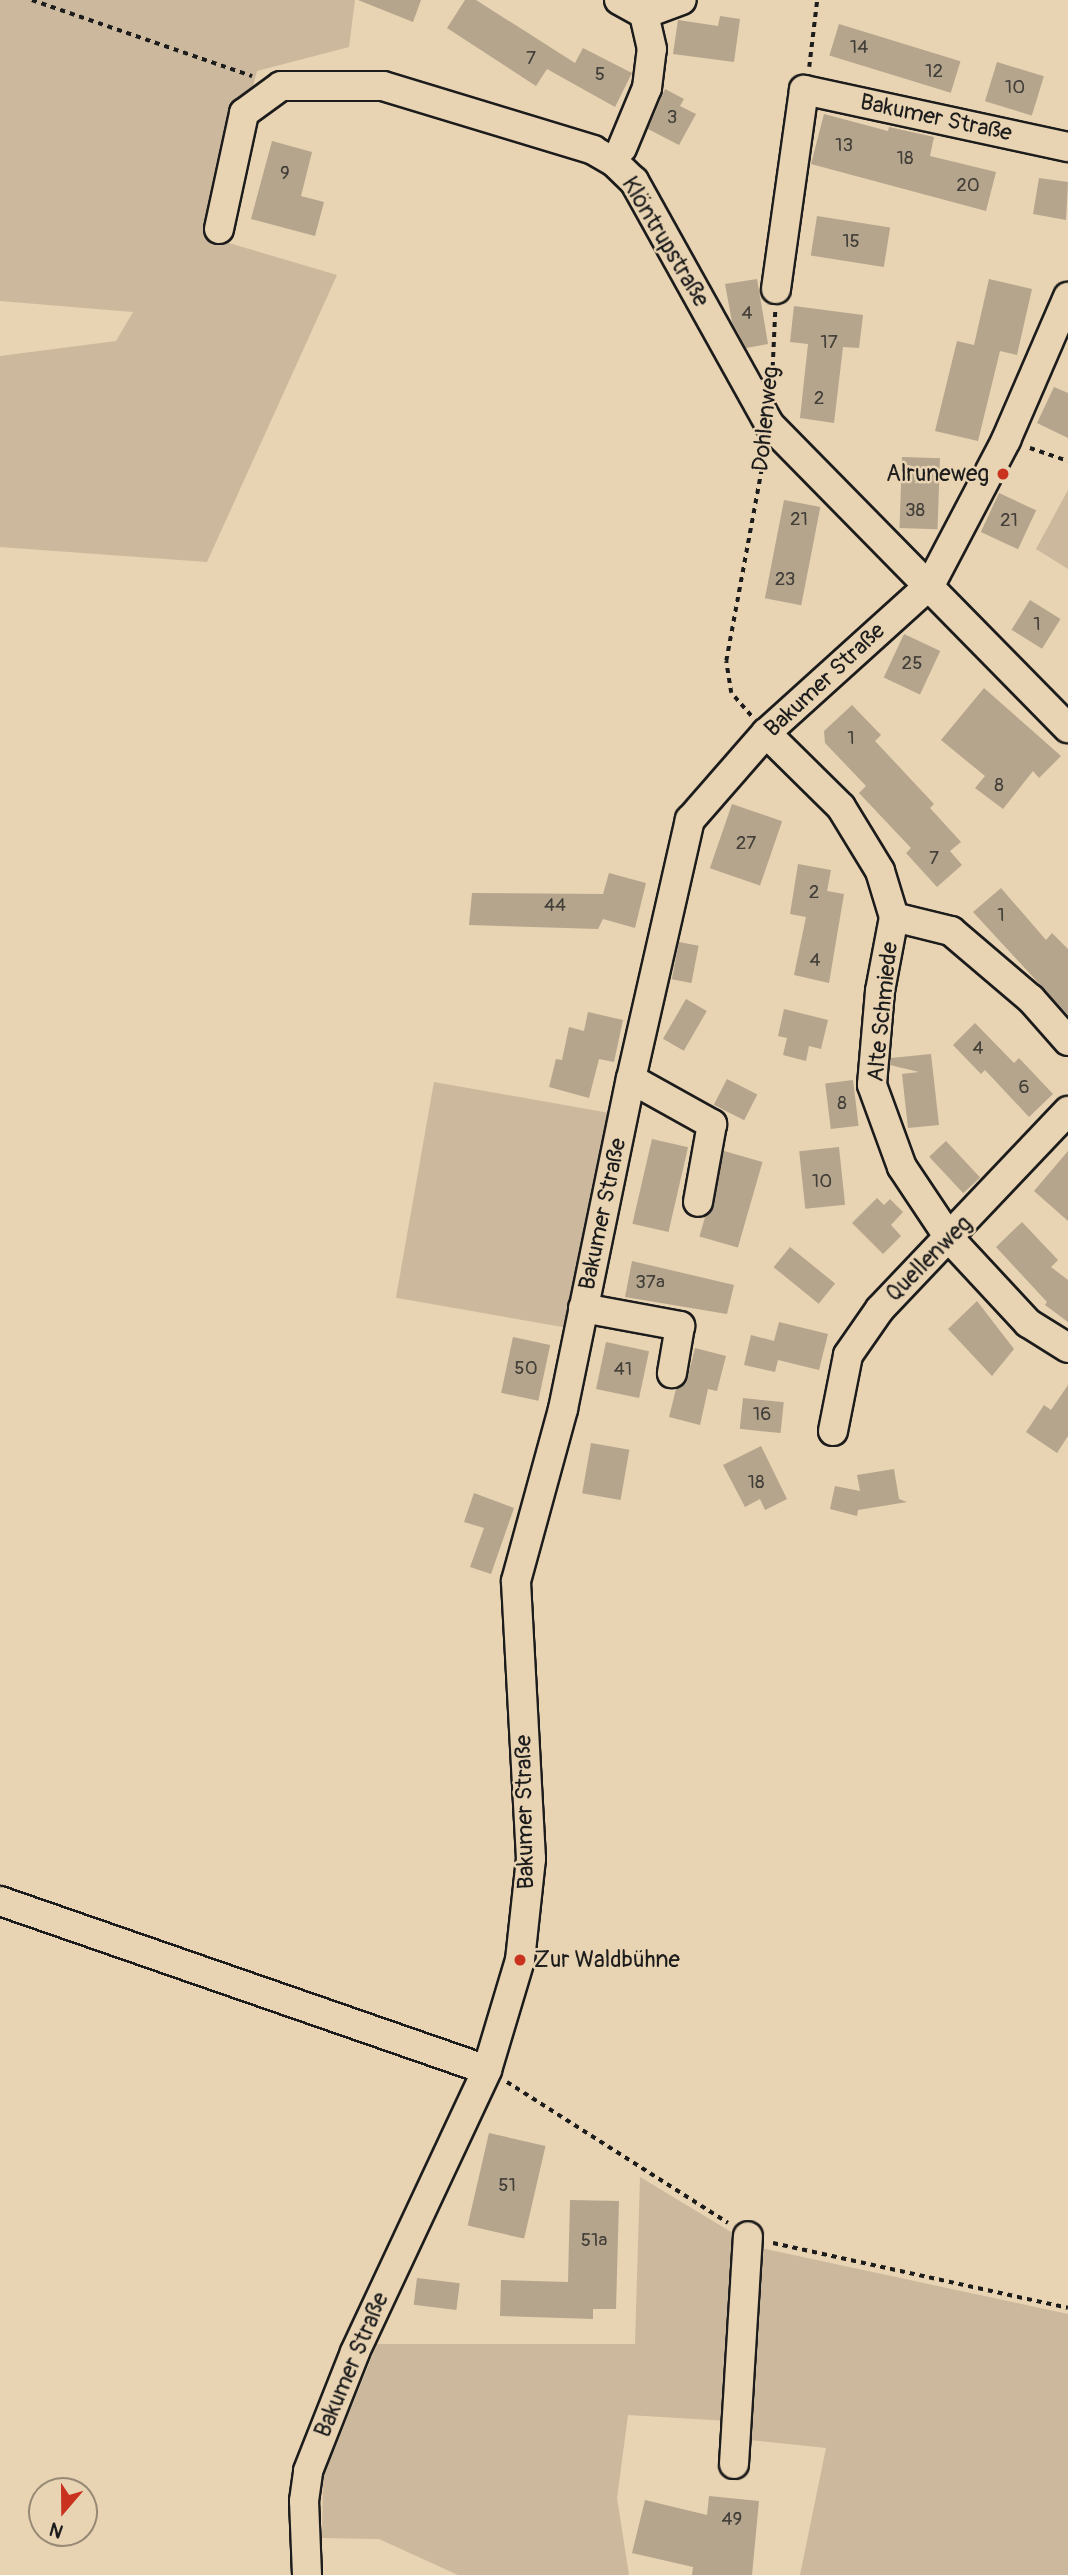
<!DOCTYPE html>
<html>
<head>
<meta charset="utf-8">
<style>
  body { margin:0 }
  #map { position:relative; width:1068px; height:2575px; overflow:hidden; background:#e8d3b2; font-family:Pangolin,sans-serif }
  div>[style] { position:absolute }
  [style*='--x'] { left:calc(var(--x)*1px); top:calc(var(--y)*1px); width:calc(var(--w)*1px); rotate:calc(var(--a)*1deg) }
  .green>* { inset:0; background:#cbb89d; transform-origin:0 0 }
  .building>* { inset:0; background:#b5a58d; transform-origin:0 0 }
  .path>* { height:3.5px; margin-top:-1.75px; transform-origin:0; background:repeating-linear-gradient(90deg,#1c1c1c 0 5px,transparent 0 10px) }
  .roads { filter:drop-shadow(2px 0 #1c1c1c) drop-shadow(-2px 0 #1c1c1c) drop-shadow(0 2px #1c1c1c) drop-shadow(0 -2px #1c1c1c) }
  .minor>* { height:28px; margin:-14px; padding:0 14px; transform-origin:14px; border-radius:14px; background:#e8d3b2 }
  .dots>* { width:19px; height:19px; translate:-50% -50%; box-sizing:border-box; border:4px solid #e8d3b2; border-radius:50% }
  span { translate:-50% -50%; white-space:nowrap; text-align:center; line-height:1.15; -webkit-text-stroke:5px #e8d3b2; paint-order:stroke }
  .number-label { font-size:19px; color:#423e38 }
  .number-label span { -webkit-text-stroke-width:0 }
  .street-label { font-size:23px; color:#1c1c1c }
  .poi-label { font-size:23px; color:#1c1c1c }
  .right { translate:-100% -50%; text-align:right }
  .left { translate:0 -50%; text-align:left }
  .north { position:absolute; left:28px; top:2477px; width:70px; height:70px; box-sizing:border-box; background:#e8d3b2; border:2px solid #968a76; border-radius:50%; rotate:200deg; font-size:19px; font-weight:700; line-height:28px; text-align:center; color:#1c1c1c }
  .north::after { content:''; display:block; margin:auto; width:24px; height:32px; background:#c8321e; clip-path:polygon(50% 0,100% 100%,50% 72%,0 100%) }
</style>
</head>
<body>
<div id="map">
  <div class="green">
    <div style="clip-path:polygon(0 0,355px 0,349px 47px,257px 71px,212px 238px,337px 275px,207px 562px,0 547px,0 356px,116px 341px,133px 312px,0 301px)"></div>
    <div style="clip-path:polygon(1068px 490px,1068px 569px,1036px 549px)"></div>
    <div style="left:434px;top:1082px;width:178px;height:219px;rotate:10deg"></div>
    <div style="clip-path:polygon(640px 2177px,756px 2247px,1068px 2314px,1068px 2575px,800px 2575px,826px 2448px,740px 2439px,729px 2421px,628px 2415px,617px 2498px,629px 2575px,458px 2575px,379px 2539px,322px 2538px,323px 2478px,377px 2344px,635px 2344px)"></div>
  </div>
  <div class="building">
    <div style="clip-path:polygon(358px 0,421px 0,413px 22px)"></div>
    <div style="clip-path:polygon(465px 0,476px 0,575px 63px,583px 48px,632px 73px,615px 107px,547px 69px,536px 86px,447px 28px)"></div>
    <div style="clip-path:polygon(720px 16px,740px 19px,734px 62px,673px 54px,678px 20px,718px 26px)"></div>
    <div style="left:839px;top:24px;width:127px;height:33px;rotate:17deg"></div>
    <div style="left:997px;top:62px;width:49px;height:41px;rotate:17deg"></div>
    <div style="clip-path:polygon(665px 89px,684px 99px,680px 106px,696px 114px,679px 145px,648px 129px)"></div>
    <div style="clip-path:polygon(824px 114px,888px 131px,889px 127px,934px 137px,930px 156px,996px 172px,986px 211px,811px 164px)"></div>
    <div style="clip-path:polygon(272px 141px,312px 152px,301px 196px,324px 202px,315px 236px,251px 219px)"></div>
    <div style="clip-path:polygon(1039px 178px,1068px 182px,1066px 220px,1033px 214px)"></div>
    <div style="left:817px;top:216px;width:74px;height:40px;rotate:9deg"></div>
    <div style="clip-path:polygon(757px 279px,768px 344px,746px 348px,732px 322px,725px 284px)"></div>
    <div style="clip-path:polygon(989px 279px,1032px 289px,1017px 355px,1000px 351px,978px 441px,935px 431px,957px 341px,974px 345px)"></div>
    <div style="clip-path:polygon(794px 306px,863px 315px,859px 348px,843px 347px,834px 423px,800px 418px,808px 344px,790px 342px)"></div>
    <div style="clip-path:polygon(1054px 387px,1068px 393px,1068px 438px,1037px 423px)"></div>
    <div style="left:902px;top:457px;width:38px;height:71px;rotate:2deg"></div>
    <div style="left:999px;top:493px;width:41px;height:43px;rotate:25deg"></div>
    <div style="left:784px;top:500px;width:37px;height:100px;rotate:11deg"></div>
    <div style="left:1030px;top:600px;width:36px;height:35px;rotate:32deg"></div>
    <div style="left:904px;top:634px;width:40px;height:48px;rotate:25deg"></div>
    <div style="clip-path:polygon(984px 688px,1061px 756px,1039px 778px,1033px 771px,1003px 809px,975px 788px,985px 776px,941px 740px)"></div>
    <div style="clip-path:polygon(852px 705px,881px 735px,875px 741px,934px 804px,930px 808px,961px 842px,950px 851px,962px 865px,937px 887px,906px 853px,911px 848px,859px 793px,866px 786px,825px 743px,824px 731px)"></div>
    <div style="left:732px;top:804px;width:53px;height:68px;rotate:19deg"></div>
    <div style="clip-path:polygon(798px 864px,831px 870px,827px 891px,844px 894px,829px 983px,794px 975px,806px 917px,790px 914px)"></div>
    <div style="clip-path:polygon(609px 873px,646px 883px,635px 928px,603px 919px,598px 929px,469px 925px,472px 893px,603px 894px)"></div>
    <div style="clip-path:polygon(1001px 888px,1046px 940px,1052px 933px,1068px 949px,1068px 1015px,973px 912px)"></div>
    <div style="left:679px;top:942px;width:20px;height:38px;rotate:11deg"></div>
    <div style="left:686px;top:999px;width:24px;height:46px;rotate:30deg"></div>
    <div style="clip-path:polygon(784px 1009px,828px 1020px,821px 1049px,809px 1046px,806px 1061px,783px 1055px,787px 1038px,778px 1036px)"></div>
    <div style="clip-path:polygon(588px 1012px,623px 1020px,614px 1062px,599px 1059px,589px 1098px,549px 1087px,556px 1059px,562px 1060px,569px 1027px,584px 1031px)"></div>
    <div style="clip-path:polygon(975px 1023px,1014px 1063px,1019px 1058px,1053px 1094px,1029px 1117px,985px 1070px,981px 1074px,953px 1045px)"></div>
    <div style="clip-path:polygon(931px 1054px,939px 1125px,908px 1128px,902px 1074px,919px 1072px,890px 1065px,891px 1058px)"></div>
    <div style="left:727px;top:1079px;width:34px;height:29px;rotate:27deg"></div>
    <div style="left:853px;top:1080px;width:46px;height:28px;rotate:83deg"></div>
    <div style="left:652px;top:1139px;width:37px;height:87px;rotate:13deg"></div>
    <div style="left:946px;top:1141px;width:50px;height:23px;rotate:47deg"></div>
    <div style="left:839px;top:1147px;width:58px;height:40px;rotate:84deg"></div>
    <div style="left:724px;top:1151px;width:40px;height:89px;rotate:16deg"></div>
    <div style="clip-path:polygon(1068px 1151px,1068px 1221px,1034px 1191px)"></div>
    <div style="clip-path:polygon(877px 1198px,884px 1205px,890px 1199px,903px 1212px,891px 1225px,901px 1236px,883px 1254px,852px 1223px)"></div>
    <div style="clip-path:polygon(1022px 1222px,1058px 1260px,1051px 1267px,1068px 1280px,1068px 1322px,1045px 1305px,1047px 1302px,996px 1247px)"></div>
    <div style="left:790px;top:1247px;width:58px;height:26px;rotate:39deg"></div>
    <div style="clip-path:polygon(632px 1261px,734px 1285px,727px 1314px,625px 1297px)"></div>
    <div style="clip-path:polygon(977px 1301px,1014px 1349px,992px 1376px,948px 1329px)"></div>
    <div style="clip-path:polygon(779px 1322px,828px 1334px,819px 1370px,778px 1360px,775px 1372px,744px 1365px,751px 1335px,774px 1341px)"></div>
    <div style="left:513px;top:1337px;width:38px;height:57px;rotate:12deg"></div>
    <div style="left:606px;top:1342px;width:44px;height:48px;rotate:12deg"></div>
    <div style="clip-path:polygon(695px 1348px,726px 1356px,717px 1391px,708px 1389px,700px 1425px,669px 1417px,676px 1389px,686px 1384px)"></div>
    <div style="clip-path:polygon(1068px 1385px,1068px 1436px,1057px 1453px,1026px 1432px,1044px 1405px,1051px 1410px)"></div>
    <div style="left:743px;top:1398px;width:41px;height:31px;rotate:6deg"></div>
    <div style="left:591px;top:1443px;width:39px;height:51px;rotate:10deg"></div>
    <div style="clip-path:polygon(761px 1446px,787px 1499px,765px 1510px,760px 1499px,745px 1507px,723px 1465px)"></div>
    <div style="clip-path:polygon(894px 1469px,899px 1499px,907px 1502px,858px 1510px,857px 1516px,830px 1509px,835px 1486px,860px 1491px,857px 1475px)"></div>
    <div style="clip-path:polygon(474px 1493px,514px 1508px,491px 1574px,470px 1567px,484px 1528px,464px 1522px)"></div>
    <div style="left:489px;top:2133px;width:58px;height:95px;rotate:13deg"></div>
    <div style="clip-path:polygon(570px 2200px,619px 2201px,616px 2309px,593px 2309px,593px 2319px,500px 2316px,501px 2280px,568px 2282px)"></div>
    <div style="left:417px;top:2278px;width:43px;height:27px;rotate:7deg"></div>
    <div style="clip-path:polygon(709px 2496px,759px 2501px,752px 2575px,692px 2575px,693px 2567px,632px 2553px,645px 2500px,707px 2515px)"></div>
  </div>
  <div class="path">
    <div style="--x:32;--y:0;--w:233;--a:19.1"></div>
    <div style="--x:809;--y:67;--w:67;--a:-83.2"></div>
    <div style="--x:772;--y:377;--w:65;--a:-87.4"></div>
    <div style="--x:1030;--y:448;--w:40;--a:18.9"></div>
    <div style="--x:751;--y:716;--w:30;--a:-131"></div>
    <div style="--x:731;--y:693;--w:32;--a:-99"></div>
    <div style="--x:726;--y:661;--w:209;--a:-79.5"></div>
    <div style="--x:507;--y:2082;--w:262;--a:32.5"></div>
    <div style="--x:773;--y:2243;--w:302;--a:12.4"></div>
  </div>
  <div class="roads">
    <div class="minor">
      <div style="--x:619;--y:0;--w:29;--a:29"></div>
      <div style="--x:644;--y:14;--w:40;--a:-20.2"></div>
      <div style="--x:622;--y:148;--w:65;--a:-67.4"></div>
      <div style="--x:647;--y:88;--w:39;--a:-83"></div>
      <div style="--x:652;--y:49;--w:36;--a:-103"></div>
      <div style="--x:219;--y:229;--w:119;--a:-77.8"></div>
      <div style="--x:244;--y:113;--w:46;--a:-36.1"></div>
      <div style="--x:281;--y:86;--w:102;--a:0"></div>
      <div style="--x:383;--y:86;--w:220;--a:16.9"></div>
      <div style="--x:593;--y:150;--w:24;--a:30"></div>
      <div style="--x:614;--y:162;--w:28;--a:44"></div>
      <div style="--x:634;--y:181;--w:279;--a:60.9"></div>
      <div style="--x:770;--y:425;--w:425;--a:45.5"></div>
      <div style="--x:776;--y:289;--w:201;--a:-82"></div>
      <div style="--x:804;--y:90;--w:270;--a:12.2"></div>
      <div style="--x:766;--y:733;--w:105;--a:44.6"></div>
      <div style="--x:841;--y:807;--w:75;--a:58.6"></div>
      <div style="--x:880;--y:871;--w:48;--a:73.1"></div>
      <div style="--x:894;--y:917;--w:75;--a:100.7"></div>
      <div style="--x:880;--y:991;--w:94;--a:94.9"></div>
      <div style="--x:872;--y:1085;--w:87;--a:69.9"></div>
      <div style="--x:902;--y:1167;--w:87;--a:56.3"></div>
      <div style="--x:950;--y:1239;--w:115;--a:47.1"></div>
      <div style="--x:1028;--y:1323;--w:47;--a:32"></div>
      <div style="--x:894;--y:917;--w:59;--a:13.8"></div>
      <div style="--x:951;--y:931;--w:105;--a:40.4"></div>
      <div style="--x:1031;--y:999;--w:56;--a:48.6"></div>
      <div style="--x:631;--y:1079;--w:93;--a:29.1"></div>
      <div style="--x:712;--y:1124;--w:79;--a:100.2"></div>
      <div style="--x:583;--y:1308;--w:99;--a:10.5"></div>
      <div style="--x:680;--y:1326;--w:48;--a:99.7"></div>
      <div style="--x:833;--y:1431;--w:77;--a:-78.8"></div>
      <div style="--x:848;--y:1355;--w:56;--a:-55.2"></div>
      <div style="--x:880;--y:1309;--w:273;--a:-46.5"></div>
      <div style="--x:0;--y:1901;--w:515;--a:19.14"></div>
      <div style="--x:734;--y:2464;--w:228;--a:-86.5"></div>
      <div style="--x:307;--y:2575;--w:74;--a:-92.3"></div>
      <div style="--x:304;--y:2501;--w:30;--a:-82"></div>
      <div style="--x:308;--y:2471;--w:128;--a:-68.4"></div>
      <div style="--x:355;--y:2352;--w:311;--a:-64.9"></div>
      <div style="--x:487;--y:2070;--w:115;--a:-73.3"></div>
      <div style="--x:520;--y:1960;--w:102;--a:-83.8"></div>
      <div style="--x:531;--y:1859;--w:278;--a:-93.1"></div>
      <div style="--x:516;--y:1581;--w:178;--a:-74.7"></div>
      <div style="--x:563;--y:1409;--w:337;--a:-78.4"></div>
      <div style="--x:631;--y:1079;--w:266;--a:-77.2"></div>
      <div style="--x:690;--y:820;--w:116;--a:-48.9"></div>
      <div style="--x:766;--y:733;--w:221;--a:-42.1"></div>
      <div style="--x:930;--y:585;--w:164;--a:-62.3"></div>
      <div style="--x:1006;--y:440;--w:156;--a:-66.6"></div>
    </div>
  </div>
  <div class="dots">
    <div style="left:1003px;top:474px;background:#c8321e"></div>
    <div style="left:520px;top:1960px;background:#c8321e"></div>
  </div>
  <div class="number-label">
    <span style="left:859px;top:48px">14</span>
    <span style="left:531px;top:59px">7</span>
    <span style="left:934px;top:72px">12</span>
    <span style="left:600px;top:75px">5</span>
    <span style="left:1015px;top:88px">10</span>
    <span style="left:672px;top:118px">3</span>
    <span style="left:844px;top:146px">13</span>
    <span style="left:905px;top:159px">18</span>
    <span style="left:285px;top:174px">9</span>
    <span style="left:968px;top:186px">20</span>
    <span style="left:851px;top:242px">15</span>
    <span style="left:747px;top:314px">4</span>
    <span style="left:829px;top:343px">17</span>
    <span style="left:819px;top:399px">2</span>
    <span style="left:915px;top:511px">38</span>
    <span style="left:799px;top:520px">21</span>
    <span style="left:1009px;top:521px">21</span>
    <span style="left:785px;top:580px">23</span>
    <span style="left:1037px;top:625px">1</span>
    <span style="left:912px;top:664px">25</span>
    <span style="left:851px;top:739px">1</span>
    <span style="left:999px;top:786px">8</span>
    <span style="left:746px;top:844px">27</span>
    <span style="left:934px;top:859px">7</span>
    <span style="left:814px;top:893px">2</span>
    <span style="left:555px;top:906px">44</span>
    <span style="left:1001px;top:916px">1</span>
    <span style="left:815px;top:961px">4</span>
    <span style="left:978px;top:1049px">4</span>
    <span style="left:1024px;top:1088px">6</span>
    <span style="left:842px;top:1104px">8</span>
    <span style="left:822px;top:1182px">10</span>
    <span style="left:650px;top:1283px">37a</span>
    <span style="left:526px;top:1369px">50</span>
    <span style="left:623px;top:1370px">41</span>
    <span style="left:762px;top:1415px">16</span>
    <span style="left:756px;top:1483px">18</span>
    <span style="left:507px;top:2186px">51</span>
    <span style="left:594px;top:2241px">51a</span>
    <span style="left:732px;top:2520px">49</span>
  </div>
  <div class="street-label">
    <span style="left:936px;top:118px;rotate:12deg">Bakumer Straße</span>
    <span style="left:665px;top:242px;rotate:59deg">Klöntrupstraße</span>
    <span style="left:766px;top:419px;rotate:-84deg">Dohlenweg</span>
    <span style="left:825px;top:680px;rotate:-43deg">Bakumer Straße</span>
    <span style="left:883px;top:1012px;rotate:-84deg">Alte Schmiede</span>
    <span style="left:603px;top:1214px;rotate:-78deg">Bakumer Straße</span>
    <span style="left:929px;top:1259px;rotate:-45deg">Quellenweg</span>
    <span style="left:525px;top:1812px;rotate:-91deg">Bakumer Straße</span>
    <span style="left:352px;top:2365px;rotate:-67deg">Bakumer Straße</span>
  </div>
  <div class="poi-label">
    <span class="right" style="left:989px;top:474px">Alruneweg</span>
    <span class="left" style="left:534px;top:1960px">Zur Waldbühne</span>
  </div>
  <div class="north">N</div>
</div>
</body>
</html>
